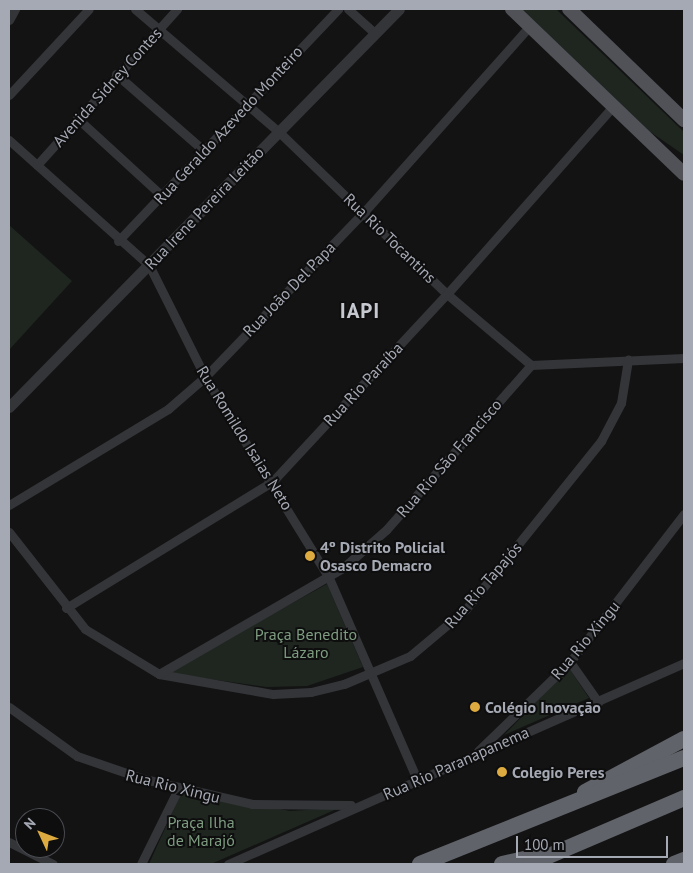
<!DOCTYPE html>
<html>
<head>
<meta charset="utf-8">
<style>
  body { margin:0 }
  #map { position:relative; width:693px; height:873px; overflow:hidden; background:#131314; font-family:"PT Sans",sans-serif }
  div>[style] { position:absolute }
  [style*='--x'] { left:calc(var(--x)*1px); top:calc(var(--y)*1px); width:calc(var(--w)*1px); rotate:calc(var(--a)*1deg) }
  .green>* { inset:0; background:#1f2620 }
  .minor>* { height:9px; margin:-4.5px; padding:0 4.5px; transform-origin:4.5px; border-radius:4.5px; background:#343538 }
  .tertiary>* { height:11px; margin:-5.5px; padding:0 5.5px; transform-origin:5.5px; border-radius:5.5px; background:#343538 }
  .primary>* { height:14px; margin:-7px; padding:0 7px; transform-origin:7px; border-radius:7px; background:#505257 }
  .motorway>* { height:16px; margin:-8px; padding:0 8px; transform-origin:8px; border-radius:8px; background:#606369 }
  .dots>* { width:14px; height:14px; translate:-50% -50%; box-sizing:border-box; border:2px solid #0e0e0f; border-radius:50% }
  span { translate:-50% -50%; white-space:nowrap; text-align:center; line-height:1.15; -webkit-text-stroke:4px #0e0e0f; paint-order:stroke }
  .street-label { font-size:16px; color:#a5a9b3 }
  .poi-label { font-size:16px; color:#a5a9b3; font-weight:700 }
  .left { translate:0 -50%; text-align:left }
  .park-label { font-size:16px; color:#7e9c80 }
  .district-label { font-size:21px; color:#c6c8cf; font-weight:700; letter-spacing:1px }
  .frame { position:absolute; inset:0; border:10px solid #a5a9b3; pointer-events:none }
  .north { position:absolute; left:15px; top:808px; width:50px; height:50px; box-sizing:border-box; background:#0e0e0f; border:1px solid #4a4c51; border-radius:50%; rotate:313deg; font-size:14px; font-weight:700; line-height:20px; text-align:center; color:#a5a9b3 }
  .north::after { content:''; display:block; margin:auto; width:18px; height:22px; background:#deab40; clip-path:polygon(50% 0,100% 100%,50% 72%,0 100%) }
  .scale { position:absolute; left:516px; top:836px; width:152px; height:22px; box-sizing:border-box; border:2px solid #a5a9b3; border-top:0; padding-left:6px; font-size:15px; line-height:18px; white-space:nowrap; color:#a5a9b3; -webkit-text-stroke:4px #0e0e0f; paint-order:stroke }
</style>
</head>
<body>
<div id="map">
  <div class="green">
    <div style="clip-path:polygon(522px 9px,556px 9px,684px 132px,684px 155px,649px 131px)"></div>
    <div style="clip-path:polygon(9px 225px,72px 281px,9px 350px)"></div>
    <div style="clip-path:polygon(327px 584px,363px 667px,307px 686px,267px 687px,166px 673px)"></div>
    <div style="clip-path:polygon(569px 668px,589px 698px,504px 735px)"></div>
    <div style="clip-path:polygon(182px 791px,290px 811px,339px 808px,211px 864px,149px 864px)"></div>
  </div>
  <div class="minor">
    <div style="--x:135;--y:9;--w:188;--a:40.5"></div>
    <div style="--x:278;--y:131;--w:235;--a:44"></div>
    <div style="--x:447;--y:294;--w:110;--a:40.2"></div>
    <div style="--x:531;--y:365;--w:153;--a:-2.6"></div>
    <div style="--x:348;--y:9;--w:36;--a:42"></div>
    <div style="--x:9;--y:20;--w:13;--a:-61"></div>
    <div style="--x:116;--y:74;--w:116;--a:41.1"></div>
    <div style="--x:9;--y:95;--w:117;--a:-47.1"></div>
    <div style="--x:77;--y:118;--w:114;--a:42.5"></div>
    <div style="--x:9;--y:140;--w:188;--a:41.8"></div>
    <div style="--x:149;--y:265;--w:125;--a:63.4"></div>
    <div style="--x:205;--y:377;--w:236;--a:58.3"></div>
    <div style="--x:329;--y:578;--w:223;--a:66.4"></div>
    <div style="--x:37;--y:165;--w:210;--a:-48.1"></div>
    <div style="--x:118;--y:241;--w:320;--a:-46.5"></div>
    <div style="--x:9;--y:505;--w:186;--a:-31.1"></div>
    <div style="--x:168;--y:409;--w:49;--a:-40.9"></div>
    <div style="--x:205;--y:377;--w:229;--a:-46.1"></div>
    <div style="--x:364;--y:212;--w:249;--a:-48.3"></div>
    <div style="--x:9;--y:532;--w:123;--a:51.9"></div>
    <div style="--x:85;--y:629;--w:87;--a:31.3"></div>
    <div style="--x:159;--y:674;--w:116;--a:10"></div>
    <div style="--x:273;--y:694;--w:38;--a:-3"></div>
    <div style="--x:311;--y:692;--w:34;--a:-14"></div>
    <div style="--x:344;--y:684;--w:72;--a:-23"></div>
    <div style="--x:410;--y:656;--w:73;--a:-40"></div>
    <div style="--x:466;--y:609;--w:216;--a:-51.2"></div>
    <div style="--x:601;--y:441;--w:43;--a:-62.2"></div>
    <div style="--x:621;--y:403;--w:44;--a:-80.8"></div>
    <div style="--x:66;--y:608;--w:241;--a:-31.5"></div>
    <div style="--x:272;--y:482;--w:257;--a:-47.1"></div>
    <div style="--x:447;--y:294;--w:252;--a:-48.5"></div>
    <div style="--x:570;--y:662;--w:49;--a:55"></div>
    <div style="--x:159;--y:674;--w:214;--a:-30"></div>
    <div style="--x:344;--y:567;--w:56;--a:-41.4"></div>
    <div style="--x:386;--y:530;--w:220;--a:-48.7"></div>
    <div style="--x:9;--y:707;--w:84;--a:35.8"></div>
    <div style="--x:77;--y:756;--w:71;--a:18.9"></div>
    <div style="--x:144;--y:779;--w:111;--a:13"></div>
    <div style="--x:252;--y:804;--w:99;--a:0.6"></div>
    <div style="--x:478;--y:751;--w:128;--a:-44.1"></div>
    <div style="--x:570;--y:662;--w:187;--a:-52.4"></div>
    <div style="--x:9;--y:842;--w:49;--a:26.6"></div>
    <div style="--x:141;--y:864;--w:84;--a:-63.7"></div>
    <div style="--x:228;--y:864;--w:498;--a:-23.8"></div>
  </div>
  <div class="tertiary">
    <div style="--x:9;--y:407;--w:557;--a:-45.58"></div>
  </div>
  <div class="primary">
    <div style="--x:512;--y:9;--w:238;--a:43.8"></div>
    <div style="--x:569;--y:9;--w:160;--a:44"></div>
  </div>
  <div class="motorway">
    <div style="--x:585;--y:792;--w:112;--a:-28.2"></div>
    <div style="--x:420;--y:864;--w:284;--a:-21.9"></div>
    <div style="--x:502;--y:864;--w:41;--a:-12.7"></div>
    <div style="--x:530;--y:864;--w:168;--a:-23.2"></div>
    <div style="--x:674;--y:864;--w:11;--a:-22"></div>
  </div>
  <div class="dots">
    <div style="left:310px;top:556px;background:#deab40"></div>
    <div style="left:475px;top:707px;background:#deab40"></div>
    <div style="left:502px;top:772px;background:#deab40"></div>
  </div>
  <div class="street-label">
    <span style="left:107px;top:87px;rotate:-48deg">Avenida Sidney Contes</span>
    <span style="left:228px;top:125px;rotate:-47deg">Rua Geraldo Azevedo Monteiro</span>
    <span style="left:204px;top:208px;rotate:-46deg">Rua Irene Pereira Leitão</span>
    <span style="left:390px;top:238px;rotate:44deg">Rua Rio Tocantins</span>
    <span style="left:289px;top:289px;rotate:-46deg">Rua João Del Papa</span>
    <span style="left:363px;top:384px;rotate:-47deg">Rua Rio Paraíba</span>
    <span style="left:245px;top:438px;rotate:58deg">Rua Romildo Isaias Neto</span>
    <span style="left:449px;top:458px;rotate:-49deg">Rua Rio São Francisco</span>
    <span style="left:483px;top:585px;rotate:-49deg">Rua Rio Tapajós</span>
    <span style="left:585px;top:640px;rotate:-50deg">Rua Rio Xingu</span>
    <span style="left:456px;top:763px;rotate:-24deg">Rua Rio Paranapanema</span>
    <span style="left:173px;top:786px;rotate:14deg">Rua Rio Xingu</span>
  </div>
  <div class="poi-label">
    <span class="left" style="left:320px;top:556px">4º Distrito Policial<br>Osasco Demacro</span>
    <span class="left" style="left:485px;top:707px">Colégio Inovação</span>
    <span class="left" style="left:512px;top:772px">Colegio Peres</span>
  </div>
  <div class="park-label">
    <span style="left:306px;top:643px">Praça Benedito<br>Lázaro</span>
    <span style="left:201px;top:831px">Praça Ilha<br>de Marajó</span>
  </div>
  <div class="district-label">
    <span style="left:360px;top:311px">IAPI</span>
  </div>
  <div class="frame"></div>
  <div class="north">N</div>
  <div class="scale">100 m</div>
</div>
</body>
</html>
